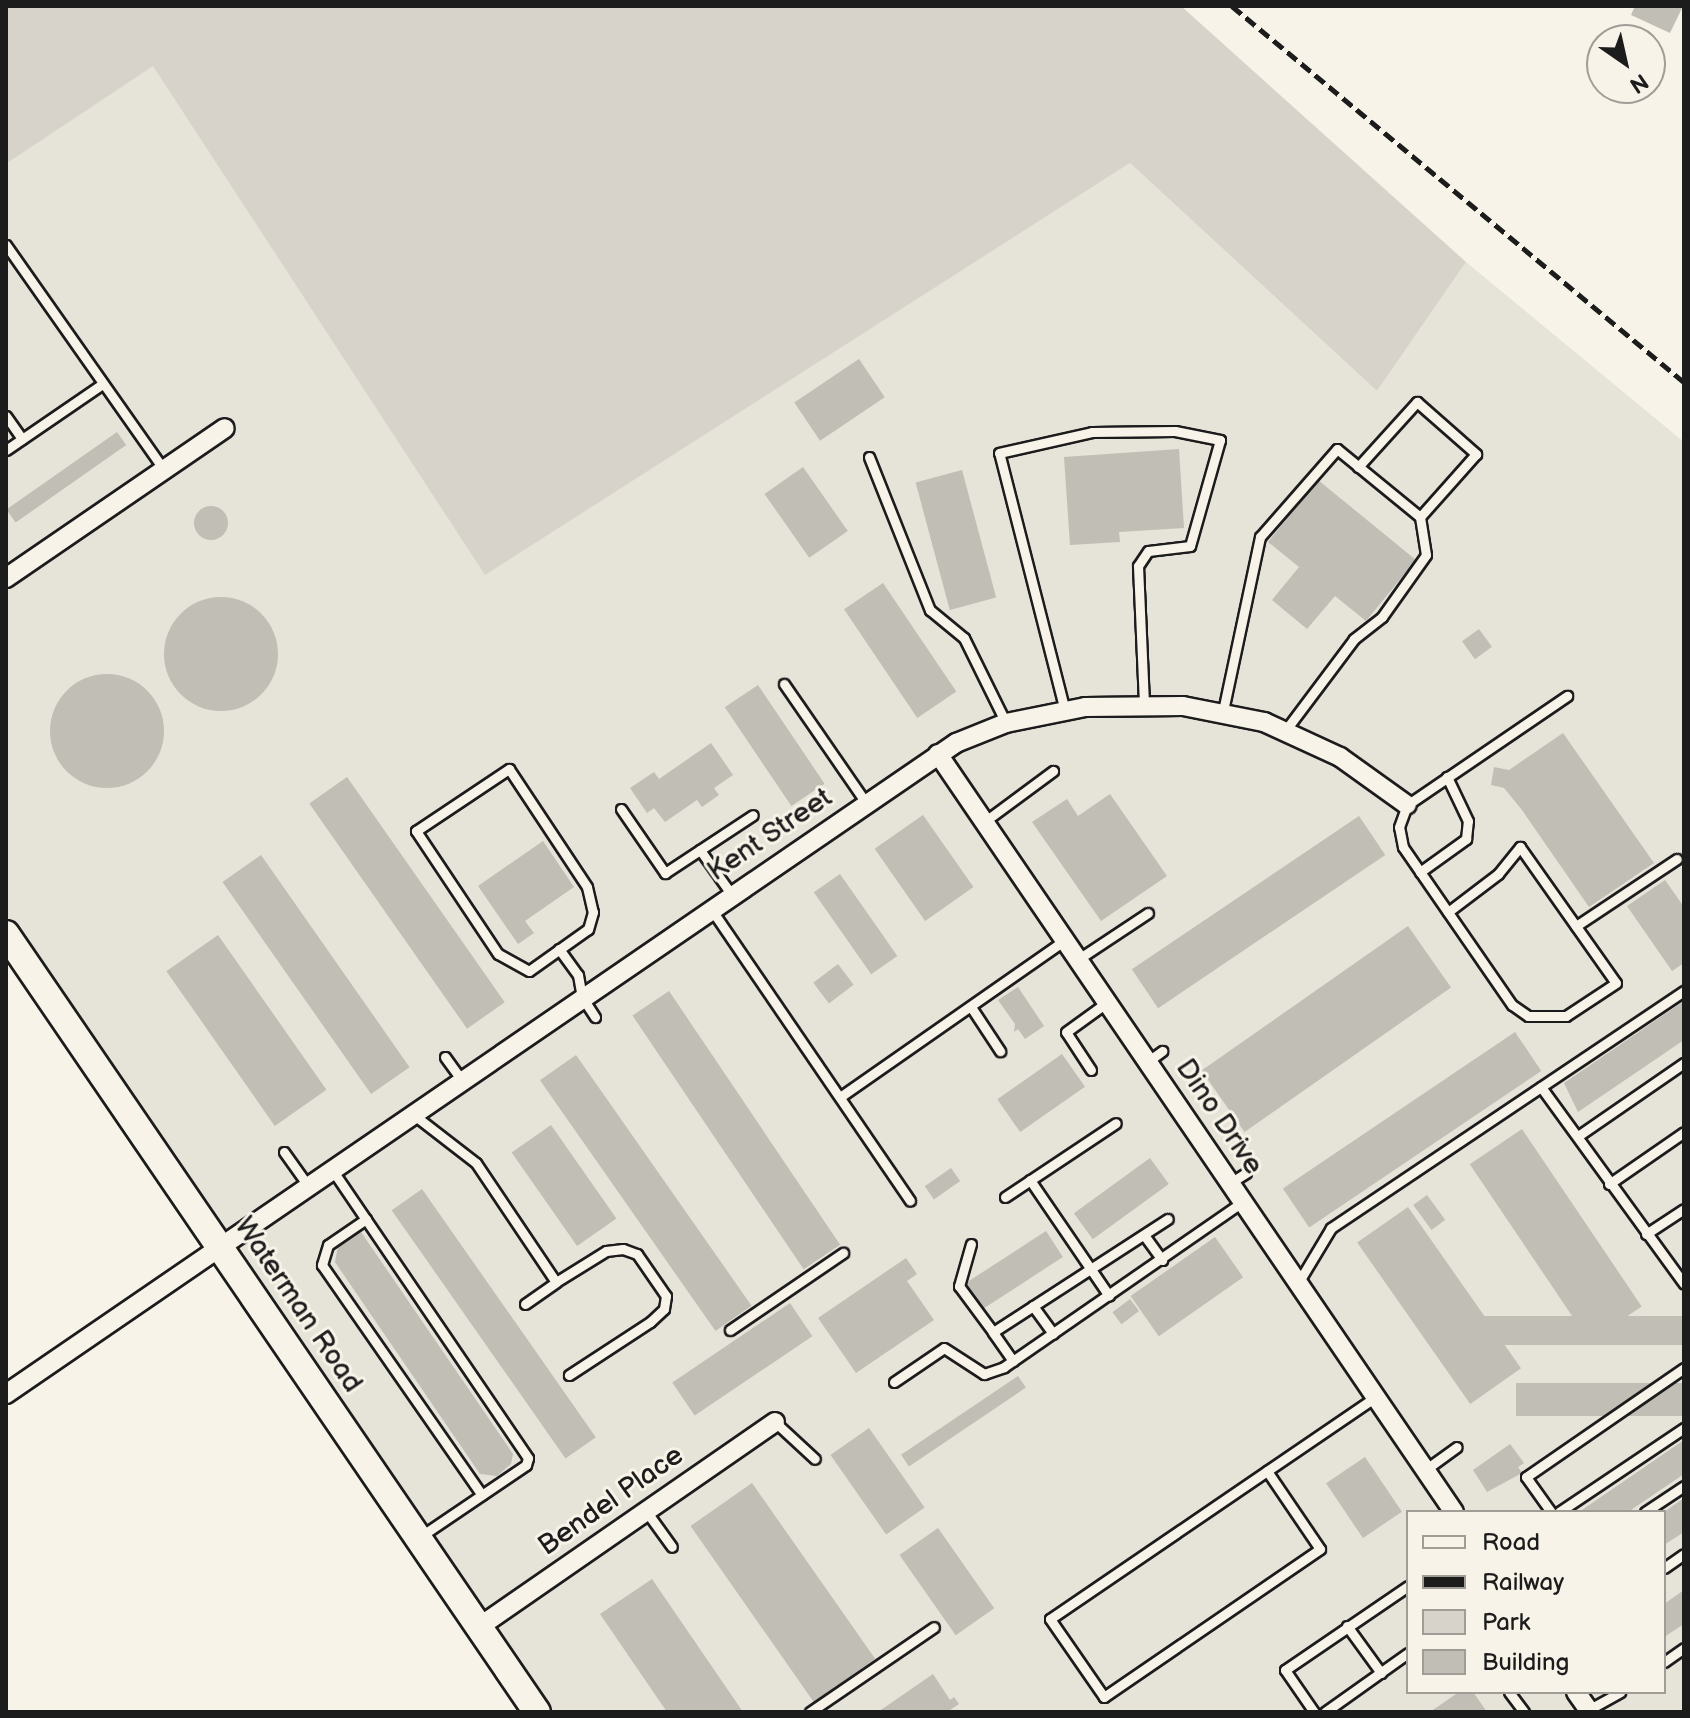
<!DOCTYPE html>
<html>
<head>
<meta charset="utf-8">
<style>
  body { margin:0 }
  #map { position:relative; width:1690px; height:1718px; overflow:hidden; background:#f7f3e8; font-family:"Balsamiq Sans",sans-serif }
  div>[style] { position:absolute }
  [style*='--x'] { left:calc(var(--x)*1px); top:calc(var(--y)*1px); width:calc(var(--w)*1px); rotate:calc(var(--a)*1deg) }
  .built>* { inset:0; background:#e6e3d9 }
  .green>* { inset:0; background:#d7d3cb }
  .building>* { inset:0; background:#c0beb5; transform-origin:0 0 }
  .round { border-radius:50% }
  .roads { filter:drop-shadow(2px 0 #1c1c1c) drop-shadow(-2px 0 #1c1c1c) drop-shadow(0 2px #1c1c1c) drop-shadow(0 -2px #1c1c1c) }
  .lane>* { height:9px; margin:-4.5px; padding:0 4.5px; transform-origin:4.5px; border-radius:4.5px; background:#f7f3e8 }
  .street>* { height:18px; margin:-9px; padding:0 9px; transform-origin:9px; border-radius:9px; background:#f7f3e8 }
  .secondary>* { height:26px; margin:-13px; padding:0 13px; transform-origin:13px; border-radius:13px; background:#f7f3e8 }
  .rail>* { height:5px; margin-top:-2.5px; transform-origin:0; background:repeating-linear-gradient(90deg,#1c1c1c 0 12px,transparent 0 18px) }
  span { translate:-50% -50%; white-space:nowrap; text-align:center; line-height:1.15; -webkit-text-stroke:6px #f7f3e8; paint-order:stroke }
  .street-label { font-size:28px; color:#1c1c1c }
  .frame { position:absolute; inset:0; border:8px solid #1c1c1c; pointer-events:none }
  .legend { position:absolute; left:1406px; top:1510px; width:260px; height:184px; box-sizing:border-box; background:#f7f3e8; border:2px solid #9f9d96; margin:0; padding:10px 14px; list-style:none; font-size:24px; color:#1c1c1c }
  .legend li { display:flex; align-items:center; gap:16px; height:40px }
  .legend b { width:40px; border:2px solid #9f9d96 }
  .north { position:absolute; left:1586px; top:24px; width:80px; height:80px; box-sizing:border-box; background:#f7f3e8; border:2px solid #9f9d96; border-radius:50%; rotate:146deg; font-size:22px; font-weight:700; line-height:32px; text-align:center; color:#1c1c1c }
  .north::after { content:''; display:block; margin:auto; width:28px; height:36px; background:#1c1c1c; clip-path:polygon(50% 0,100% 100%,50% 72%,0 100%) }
</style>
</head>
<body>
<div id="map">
  <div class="built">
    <div style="clip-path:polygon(evenodd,153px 65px,485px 574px,1130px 163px,1377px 391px,1466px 262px,1684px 442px,1684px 1712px,537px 1712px,6px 934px,6px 164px,153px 65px,1408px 1512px,1664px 1512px,1664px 1692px,1408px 1692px,1408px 1512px)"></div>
  </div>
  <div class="green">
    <div style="clip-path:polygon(6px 6px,1181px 6px,1466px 262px,1377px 391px,1130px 163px,485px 575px,153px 66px,6px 164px)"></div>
  </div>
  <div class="building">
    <div style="clip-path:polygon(1635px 6px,1683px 6px,1670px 33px,1631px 15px)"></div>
    <div style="left:859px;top:359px;width:46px;height:78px;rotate:56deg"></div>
    <div style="left:117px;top:432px;width:16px;height:135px;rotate:55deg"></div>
    <div style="clip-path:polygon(1179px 449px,1184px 528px,1119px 532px,1120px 542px,1070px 545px,1064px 457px)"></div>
    <div style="left:803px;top:467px;width:78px;height:47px;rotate:55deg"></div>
    <div style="left:962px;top:470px;width:132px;height:48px;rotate:75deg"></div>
    <div style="clip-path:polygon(1318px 480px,1416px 560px,1366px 621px,1335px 596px,1307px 629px,1272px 600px,1299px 567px,1268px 542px)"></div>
    <div class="round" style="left:194px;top:506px;width:34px;height:34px"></div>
    <div style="left:883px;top:583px;width:131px;height:47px;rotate:56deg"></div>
    <div class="round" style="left:164px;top:597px;width:114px;height:114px"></div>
    <div style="left:1479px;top:629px;width:22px;height:21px;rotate:54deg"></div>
    <div class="round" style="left:50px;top:674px;width:114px;height:114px"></div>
    <div style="left:758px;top:685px;width:119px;height:40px;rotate:56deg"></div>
    <div style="clip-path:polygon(1563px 733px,1654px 863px,1589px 907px,1522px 810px,1504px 788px,1491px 785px,1494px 767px,1509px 770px)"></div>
    <div style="clip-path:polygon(711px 743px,733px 775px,714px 788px,719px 795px,702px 807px,697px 800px,665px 822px,654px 808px,647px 813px,630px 788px,654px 772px,659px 779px)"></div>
    <div style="left:347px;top:777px;width:275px;height:46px;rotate:55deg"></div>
    <div style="clip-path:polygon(1110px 794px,1167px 876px,1101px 921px,1032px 822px,1067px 799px,1078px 816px)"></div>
    <div style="left:923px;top:815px;width:88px;height:59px;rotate:55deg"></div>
    <div style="left:1359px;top:816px;width:47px;height:274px;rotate:56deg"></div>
    <div style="clip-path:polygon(543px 841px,574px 887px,525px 921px,534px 933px,518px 944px,478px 886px)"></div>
    <div style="left:261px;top:855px;width:259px;height:47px;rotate:55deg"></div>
    <div style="left:840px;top:874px;width:100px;height:32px;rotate:55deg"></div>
    <div style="clip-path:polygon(1665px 880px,1684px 907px,1684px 963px,1672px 971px,1627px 906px)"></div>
    <div style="left:1408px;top:926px;width:75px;height:252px;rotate:55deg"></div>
    <div style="left:218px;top:935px;width:189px;height:63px;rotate:55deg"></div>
    <div style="left:838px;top:964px;width:26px;height:31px;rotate:53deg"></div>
    <div style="clip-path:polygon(1018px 987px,1044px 1026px,1025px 1039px,1018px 1029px,1014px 1032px,1015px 1024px,998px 1000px)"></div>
    <div style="left:669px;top:991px;width:306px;height:44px;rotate:56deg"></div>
    <div style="clip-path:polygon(1684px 1001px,1684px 1040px,1578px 1112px,1564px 1083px)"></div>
    <div style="left:1515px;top:1032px;width:47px;height:280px;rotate:56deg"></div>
    <div style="left:1062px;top:1054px;width:40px;height:79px;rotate:55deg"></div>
    <div style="left:576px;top:1055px;width:306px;height:44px;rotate:55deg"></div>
    <div style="left:551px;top:1125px;width:114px;height:48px;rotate:55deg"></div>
    <div style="left:1522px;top:1129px;width:214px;height:63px;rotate:56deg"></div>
    <div style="left:1150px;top:1158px;width:32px;height:94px;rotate:54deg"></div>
    <div style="left:951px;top:1168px;width:16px;height:32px;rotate:55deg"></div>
    <div style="left:422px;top:1189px;width:303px;height:37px;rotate:55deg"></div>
    <div style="left:1427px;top:1195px;width:31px;height:17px;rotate:54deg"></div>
    <div style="left:1408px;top:1207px;width:197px;height:62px;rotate:55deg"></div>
    <div style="left:1046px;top:1231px;width:31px;height:96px;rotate:57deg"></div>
    <div style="clip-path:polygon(361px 1232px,513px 1454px,511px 1464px,497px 1476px,480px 1474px,335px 1262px,338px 1246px)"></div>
    <div style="left:1215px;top:1237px;width:49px;height:103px;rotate:55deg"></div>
    <div style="clip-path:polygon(906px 1258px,917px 1274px,907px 1281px,934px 1320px,856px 1373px,818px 1318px)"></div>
    <div style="left:1130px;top:1299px;width:15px;height:22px;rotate:53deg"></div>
    <div style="left:790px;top:1303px;width:40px;height:142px;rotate:56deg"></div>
    <div style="left:1684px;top:1316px;width:29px;height:201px;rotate:90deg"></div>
    <div style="left:1018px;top:1376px;width:14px;height:141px;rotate:56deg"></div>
    <div style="left:1684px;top:1383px;width:33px;height:168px;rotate:90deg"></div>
    <div style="left:869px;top:1428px;width:97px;height:47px;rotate:55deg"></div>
    <div style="clip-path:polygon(1684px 1440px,1684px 1474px,1628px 1512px,1579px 1512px)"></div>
    <div style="clip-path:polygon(1510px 1444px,1524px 1463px,1518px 1467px,1522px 1473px,1487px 1492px,1473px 1470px)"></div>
    <div style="left:1365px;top:1457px;width:66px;height:47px;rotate:56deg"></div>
    <div style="left:752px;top:1483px;width:215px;height:75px;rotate:55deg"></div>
    <div style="clip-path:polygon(1684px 1498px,1684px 1532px,1664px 1545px,1664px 1512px)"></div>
    <div style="left:938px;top:1528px;width:98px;height:47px;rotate:55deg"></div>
    <div style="clip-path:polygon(652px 1579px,743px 1712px,667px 1712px,600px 1614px)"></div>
    <div style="clip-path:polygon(1684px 1590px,1684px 1624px,1664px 1637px,1664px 1604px)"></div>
    <div style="clip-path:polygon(933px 1674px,950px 1700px,954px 1697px,959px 1704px,947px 1712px,878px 1712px)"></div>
    <div style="clip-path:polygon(1459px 1692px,1473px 1692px,1487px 1712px,1430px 1712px)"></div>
  </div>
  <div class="roads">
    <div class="lane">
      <div style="--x:6;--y:245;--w:275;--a:54.9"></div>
      <div style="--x:6;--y:416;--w:28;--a:55"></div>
      <div style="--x:6;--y:450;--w:115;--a:-34.4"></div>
      <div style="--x:869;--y:457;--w:165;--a:68.3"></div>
      <div style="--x:930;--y:610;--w:44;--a:39.5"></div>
      <div style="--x:964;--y:638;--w:95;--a:63.7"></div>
      <div style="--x:1358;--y:467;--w:88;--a:-47.8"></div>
      <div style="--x:1417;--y:402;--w:79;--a:41.4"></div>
      <div style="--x:1476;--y:454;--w:84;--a:131.6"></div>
      <div style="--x:784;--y:684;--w:145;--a:55.4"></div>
      <div style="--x:1065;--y:711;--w:266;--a:-104.3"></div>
      <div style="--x:999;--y:453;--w:95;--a:-12.7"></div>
      <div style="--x:1092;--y:432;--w:83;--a:-0.7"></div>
      <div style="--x:1175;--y:431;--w:46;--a:11.3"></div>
      <div style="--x:1220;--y:440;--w:110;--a:105.8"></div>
      <div style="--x:1190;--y:546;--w:42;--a:173.2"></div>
      <div style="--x:1148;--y:551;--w:18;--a:124"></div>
      <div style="--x:1138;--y:566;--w:138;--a:87.5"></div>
      <div style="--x:1223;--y:711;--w:178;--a:-78"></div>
      <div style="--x:1260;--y:537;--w:117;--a:-48.8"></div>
      <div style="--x:1337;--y:449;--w:107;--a:39.3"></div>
      <div style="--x:1420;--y:517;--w:38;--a:81"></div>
      <div style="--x:1426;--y:555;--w:76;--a:125.4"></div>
      <div style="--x:1382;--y:617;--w:36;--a:142"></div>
      <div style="--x:1354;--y:639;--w:115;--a:126.9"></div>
      <div style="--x:509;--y:769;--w:141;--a:56.5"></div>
      <div style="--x:587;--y:887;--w:26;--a:77"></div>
      <div style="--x:593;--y:912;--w:18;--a:106"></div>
      <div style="--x:588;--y:929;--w:72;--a:144.6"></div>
      <div style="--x:529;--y:971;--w:35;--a:-151"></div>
      <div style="--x:498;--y:954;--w:148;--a:-123.7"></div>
      <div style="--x:416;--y:831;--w:112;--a:-33.7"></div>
      <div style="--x:621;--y:809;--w:78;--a:55.5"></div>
      <div style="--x:665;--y:873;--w:105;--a:-33.4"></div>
      <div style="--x:984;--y:822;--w:86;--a:-36.5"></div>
      <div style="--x:700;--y:850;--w:55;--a:54.6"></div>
      <div style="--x:1420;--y:872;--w:57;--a:-35.7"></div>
      <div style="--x:1466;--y:839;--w:18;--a:-84"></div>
      <div style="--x:1468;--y:821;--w:49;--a:-115.5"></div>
      <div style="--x:711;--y:909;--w:353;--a:55.7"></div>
      <div style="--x:1448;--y:912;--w:63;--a:-37.2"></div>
      <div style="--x:1498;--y:874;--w:35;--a:-51"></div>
      <div style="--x:1520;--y:847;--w:166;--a:54.8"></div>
      <div style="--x:1616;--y:983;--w:60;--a:146.6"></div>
      <div style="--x:1566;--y:1016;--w:38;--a:180"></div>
      <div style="--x:1528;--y:1016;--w:19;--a:-145"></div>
      <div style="--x:1512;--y:1005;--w:192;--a:-124.6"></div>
      <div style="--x:1403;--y:847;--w:20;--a:-101"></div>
      <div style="--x:1399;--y:827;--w:23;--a:-70"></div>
      <div style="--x:1407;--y:805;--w:194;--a:-34.3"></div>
      <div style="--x:1576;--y:926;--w:121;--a:-33.6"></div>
      <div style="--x:559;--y:949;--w:32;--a:54"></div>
      <div style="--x:578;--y:975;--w:22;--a:80"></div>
      <div style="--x:582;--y:997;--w:24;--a:57"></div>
      <div style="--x:1077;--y:960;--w:85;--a:-33.5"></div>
      <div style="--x:971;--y:1007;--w:53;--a:56.6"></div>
      <div style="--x:445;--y:1057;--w:27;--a:54"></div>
      <div style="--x:1147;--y:1062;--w:19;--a:-36"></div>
      <div style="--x:1091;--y:1070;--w:45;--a:-123.3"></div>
      <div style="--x:1066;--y:1032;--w:49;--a:-35.9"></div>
      <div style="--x:1541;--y:1087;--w:243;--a:54"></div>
      <div style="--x:840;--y:1097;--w:273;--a:-34.9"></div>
      <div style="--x:414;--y:1115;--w:78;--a:37.7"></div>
      <div style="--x:476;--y:1163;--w:143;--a:56.1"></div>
      <div style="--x:556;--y:1282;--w:59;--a:-31.8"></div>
      <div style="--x:606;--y:1251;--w:17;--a:-7"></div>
      <div style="--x:623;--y:1249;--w:15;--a:20"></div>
      <div style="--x:637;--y:1254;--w:51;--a:55.4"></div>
      <div style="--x:666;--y:1296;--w:13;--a:99"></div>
      <div style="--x:664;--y:1309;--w:19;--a:137"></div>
      <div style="--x:650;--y:1322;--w:97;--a:146.8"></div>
      <div style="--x:1578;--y:1136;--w:129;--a:-34.6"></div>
      <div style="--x:284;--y:1152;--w:43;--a:54.5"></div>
      <div style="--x:333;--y:1171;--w:347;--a:55.8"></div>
      <div style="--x:528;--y:1458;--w:7;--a:106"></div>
      <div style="--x:526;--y:1465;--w:127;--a:145.9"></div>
      <div style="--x:1030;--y:1180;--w:140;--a:55.7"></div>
      <div style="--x:1230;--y:1183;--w:19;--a:-32"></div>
      <div style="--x:1609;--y:1184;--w:91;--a:-34.7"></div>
      <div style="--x:1005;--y:1197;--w:133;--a:-33.7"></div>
      <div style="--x:366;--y:1219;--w:46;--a:145.6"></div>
      <div style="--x:328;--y:1245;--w:21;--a:107"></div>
      <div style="--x:322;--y:1265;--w:280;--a:55.2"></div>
      <div style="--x:1646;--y:1234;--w:45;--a:-33.3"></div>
      <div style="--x:1144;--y:1235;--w:31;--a:54"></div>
      <div style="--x:971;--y:1244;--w:44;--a:105.9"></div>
      <div style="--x:959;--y:1286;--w:57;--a:53.5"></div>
      <div style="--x:1298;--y:1283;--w:64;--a:-59"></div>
      <div style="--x:1331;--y:1228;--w:425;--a:-33.9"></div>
      <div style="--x:525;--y:1304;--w:38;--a:-35"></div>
      <div style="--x:1033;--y:1306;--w:34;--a:54"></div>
      <div style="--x:730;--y:1330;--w:137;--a:-34.3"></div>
      <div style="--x:1013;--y:1361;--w:35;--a:-125"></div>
      <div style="--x:993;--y:1332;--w:208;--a:-32.9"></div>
      <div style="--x:894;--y:1382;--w:60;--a:-34.2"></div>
      <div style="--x:944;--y:1348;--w:48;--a:33"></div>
      <div style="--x:984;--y:1374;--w:21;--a:-19"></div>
      <div style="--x:1004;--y:1367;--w:290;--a:-34.7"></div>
      <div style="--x:775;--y:1422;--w:54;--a:42.8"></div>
      <div style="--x:1425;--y:1470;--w:39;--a:-36"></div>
      <div style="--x:1267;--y:1471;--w:94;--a:55.8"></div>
      <div style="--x:1320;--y:1549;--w:262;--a:145.6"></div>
      <div style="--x:1104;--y:1697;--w:95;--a:-124.7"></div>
      <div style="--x:1050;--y:1619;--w:394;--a:-34.3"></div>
      <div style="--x:646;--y:1511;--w:44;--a:54.2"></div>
      <div style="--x:1551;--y:1512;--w:43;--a:-125.5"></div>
      <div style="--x:1526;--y:1477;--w:192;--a:-34.6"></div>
      <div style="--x:1559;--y:1512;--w:151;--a:-33.9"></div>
      <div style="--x:1645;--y:1512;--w:47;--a:-33.7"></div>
      <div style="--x:1664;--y:1568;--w:24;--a:-35"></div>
      <div style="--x:1347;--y:1626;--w:58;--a:54.1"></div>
      <div style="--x:1664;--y:1662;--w:24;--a:-35"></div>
      <div style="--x:1509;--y:1692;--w:25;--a:53"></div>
      <div style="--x:1588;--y:1710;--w:37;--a:-29"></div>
      <div style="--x:810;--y:1712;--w:150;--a:-34.4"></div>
      <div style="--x:1314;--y:1712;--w:51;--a:-124.6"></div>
      <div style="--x:1285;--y:1670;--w:149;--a:-34.3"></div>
      <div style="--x:1325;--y:1712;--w:102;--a:-35.4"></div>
    </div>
    <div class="street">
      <div style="--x:6;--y:578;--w:265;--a:-34.4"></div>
      <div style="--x:938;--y:754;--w:917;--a:55.76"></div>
      <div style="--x:6;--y:1394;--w:1152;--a:-34.42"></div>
      <div style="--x:956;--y:743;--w:54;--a:-21.8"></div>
      <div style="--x:1006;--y:723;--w:81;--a:-11.4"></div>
      <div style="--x:1085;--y:707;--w:98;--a:-0.6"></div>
      <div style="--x:1183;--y:706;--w:83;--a:11.2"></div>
      <div style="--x:1264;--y:722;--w:84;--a:24.7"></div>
      <div style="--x:1340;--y:757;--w:82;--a:35.6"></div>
      <div style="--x:479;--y:1627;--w:360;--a:-34.7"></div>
      <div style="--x:1576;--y:1692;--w:24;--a:55"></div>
    </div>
    <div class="secondary">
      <div style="--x:6;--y:934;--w:942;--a:55.69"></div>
    </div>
  </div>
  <div class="rail">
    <div style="--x:1232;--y:6;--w:588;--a:39.76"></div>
  </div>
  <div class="street-label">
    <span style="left:770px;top:835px;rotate:-34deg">Kent Street</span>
    <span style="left:1219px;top:1117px;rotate:56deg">Dino Drive</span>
    <span style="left:298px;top:1305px;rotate:56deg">Waterman Road</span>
    <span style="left:611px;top:1501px;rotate:-35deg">Bendel Place</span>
  </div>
  <div class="frame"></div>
  <ul class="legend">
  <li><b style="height:10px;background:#f7f3e8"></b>Road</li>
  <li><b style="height:10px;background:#1c1c1c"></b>Railway</li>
  <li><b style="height:22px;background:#d7d3cb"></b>Park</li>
  <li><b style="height:22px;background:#c0beb5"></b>Building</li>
  </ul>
  <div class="north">N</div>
</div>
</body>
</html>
